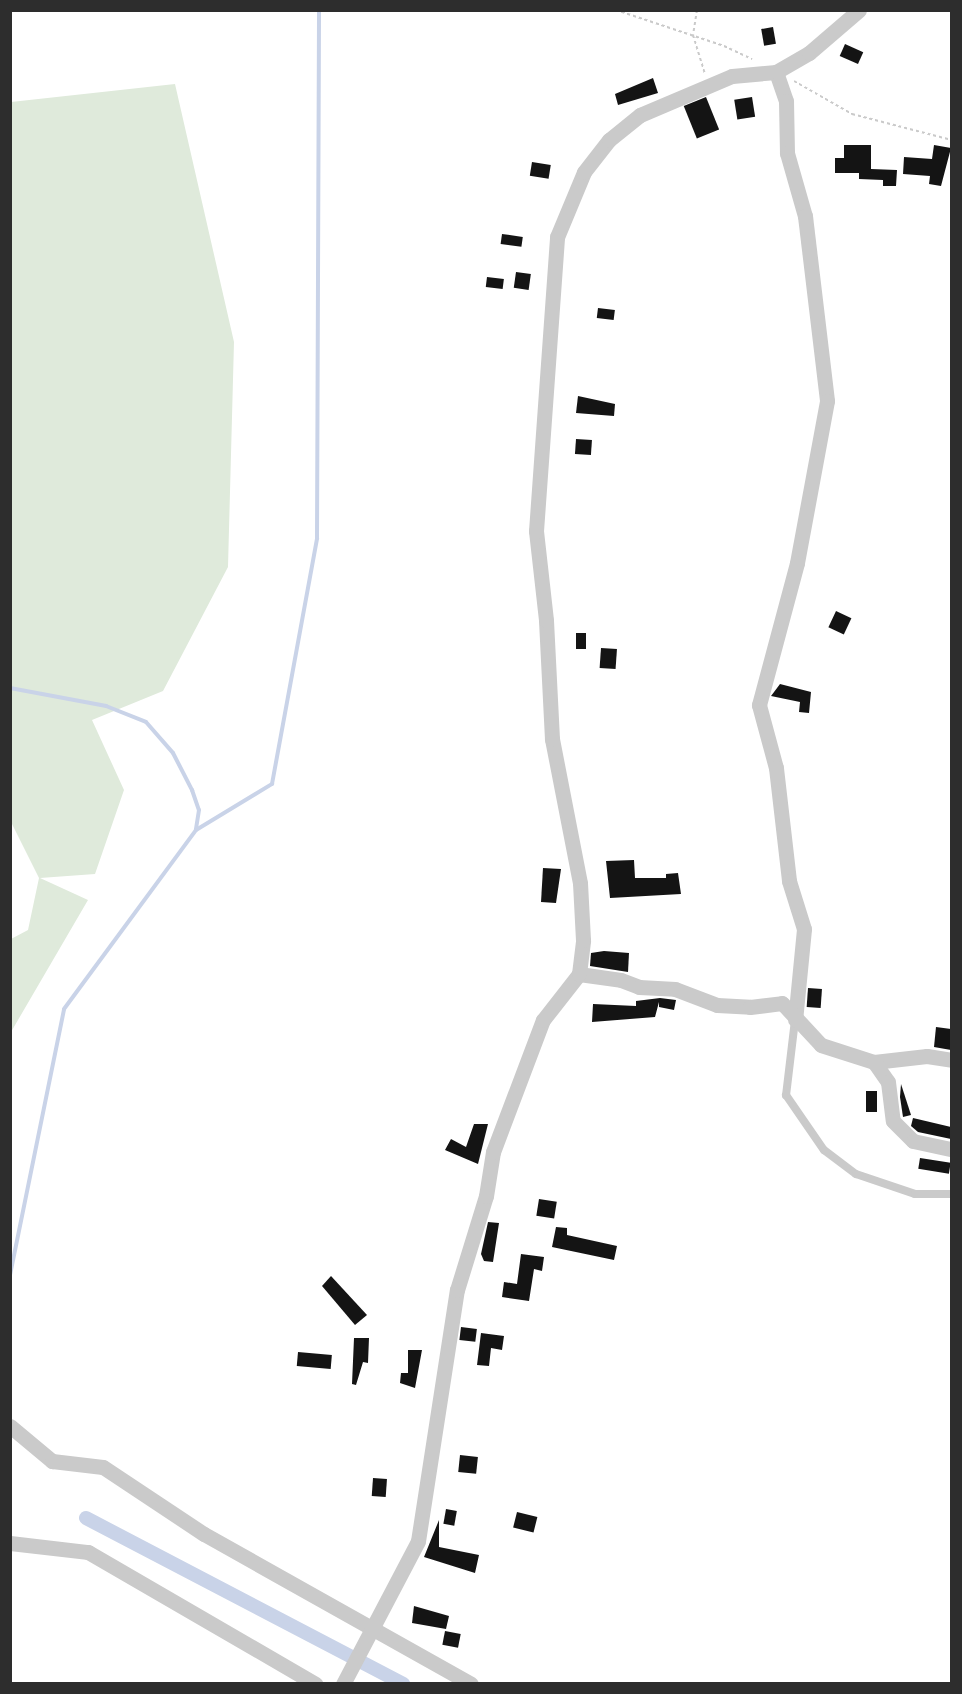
<!DOCTYPE html>
<html>
<head>
<meta charset="utf-8">
<style>
  body { margin:0 }
  #map { position:relative; width:962px; height:1694px; overflow:hidden; background:#fff; font-family:Helvetica,sans-serif }
  div>[style] { position:absolute }
  [style*='--x'] { left:calc(var(--x)*1px); top:calc(var(--y)*1px); width:calc(var(--w)*1px); rotate:calc(var(--a)*1deg) }
  .green>* { inset:0; background:#dfeadb }
  .stream>* { height:4px; margin:-2px; padding:0 2px; transform-origin:2px; border-radius:2px; background:#c9d3e8 }
  .canal>* { height:14px; margin:-7px; padding:0 7px; transform-origin:7px; border-radius:7px; background:#c9d3e8 }
  .building>* { inset:0; background:#141414; transform-origin:0 0 }
  .path>* { height:2px; margin-top:-1px; transform-origin:0; background:repeating-linear-gradient(90deg,#cacaca 0 3px,transparent 0 6px) }
  .lane>* { height:8px; margin:-4px; padding:0 4px; transform-origin:4px; border-radius:4px; background:#cacaca }
  .street>* { height:15px; margin:-7.5px; padding:0 7.5px; transform-origin:7.5px; border-radius:7.5px; background:#cacaca }
  span { translate:-50% -50%; white-space:nowrap; text-align:center; line-height:1.15; -webkit-text-stroke:6px #fff; paint-order:stroke }
  .frame { position:absolute; inset:0; border:12px solid #2d2d2d; pointer-events:none }
</style>
</head>
<body>
<div id="map">
  <div class="green">
    <div style="clip-path:polygon(175px 84px,234px 342px,228px 567px,163px 691px,92px 720px,124px 790px,95px 874px,40px 878px,88px 900px,11px 1032px,11px 939px,28px 930px,39px 878px,10px 820px,11px 102px)"></div>
  </div>
  <div class="stream">
    <div style="--x:10;--y:688;--w:98;--a:10.6"></div>
    <div style="--x:106;--y:706;--w:43;--a:21.8"></div>
    <div style="--x:146;--y:722;--w:41;--a:48.9"></div>
    <div style="--x:173;--y:753;--w:42;--a:62.8"></div>
    <div style="--x:192;--y:790;--w:21;--a:71"></div>
    <div style="--x:199;--y:810;--w:20;--a:99"></div>
    <div style="--x:10;--y:1275;--w:271;--a:-78.5"></div>
    <div style="--x:64;--y:1009;--w:222;--a:-53.6"></div>
    <div style="--x:196;--y:830;--w:89;--a:-31.2"></div>
    <div style="--x:272;--y:784;--w:250;--a:-79.6"></div>
    <div style="--x:317;--y:538;--w:528;--a:-89.78"></div>
  </div>
  <div class="canal">
    <div style="--x:86;--y:1518;--w:358;--a:27.6"></div>
  </div>
  <div class="building">
    <div style="left:773px;top:27px;width:17px;height:12px;rotate:80deg"></div>
    <div style="left:845px;top:44px;width:20px;height:13px;rotate:24deg"></div>
    <div style="clip-path:polygon(653px 78px,658px 93px,618px 105px,615px 94px)"></div>
    <div style="left:706px;top:97px;width:35px;height:24px;rotate:68deg"></div>
    <div style="left:752px;top:97px;width:20px;height:18px;rotate:81deg"></div>
    <div style="clip-path:polygon(844px 145px,871px 145px,871px 169px,897px 170px,896px 186px,883px 186px,883px 180px,859px 179px,859px 173px,835px 173px,835px 158px,844px 158px)"></div>
    <div style="clip-path:polygon(934px 145px,951px 148px,941px 186px,929px 184px,930px 176px,903px 174px,904px 157px,932px 159px)"></div>
    <div style="left:532px;top:162px;width:19px;height:14px;rotate:9deg"></div>
    <div style="left:502px;top:234px;width:21px;height:10px;rotate:8deg"></div>
    <div style="left:516px;top:272px;width:15px;height:16px;rotate:8deg"></div>
    <div style="left:487px;top:277px;width:17px;height:10px;rotate:7deg"></div>
    <div style="left:598px;top:308px;width:17px;height:10px;rotate:7deg"></div>
    <div style="clip-path:polygon(578px 396px,615px 404px,614px 416px,576px 413px)"></div>
    <div style="left:576px;top:439px;width:16px;height:15px;rotate:4deg"></div>
    <div style="left:836px;top:611px;width:17px;height:18px;rotate:25deg"></div>
    <div style="left:576px;top:633px;width:10px;height:16px"></div>
    <div style="left:601px;top:648px;width:16px;height:20px;rotate:4deg"></div>
    <div style="clip-path:polygon(780px 684px,811px 692px,809px 713px,799px 712px,800px 702px,771px 696px)"></div>
    <div style="clip-path:polygon(634px 860px,635px 878px,666px 878px,666px 874px,678px 873px,681px 894px,610px 898px,606px 861px)"></div>
    <div style="clip-path:polygon(543px 868px,561px 869px,556px 903px,541px 902px)"></div>
    <div style="clip-path:polygon(604px 951px,629px 953px,628px 972px,590px 966px,591px 953px)"></div>
    <div style="left:808px;top:988px;width:14px;height:19px;rotate:4deg"></div>
    <div style="clip-path:polygon(660px 998px,676px 1000px,674px 1010px,659px 1007px,659px 1002px,655px 1017px,592px 1022px,593px 1004px,636px 1006px,636px 1001px)"></div>
    <div style="clip-path:polygon(936px 1027px,951px 1029px,951px 1050px,934px 1047px)"></div>
    <div style="clip-path:polygon(901px 1084px,911px 1115px,903px 1117px,900px 1097px)"></div>
    <div style="left:866px;top:1091px;width:11px;height:21px"></div>
    <div style="clip-path:polygon(913px 1118px,951px 1127px,951px 1139px,918px 1132px,911px 1126px)"></div>
    <div style="clip-path:polygon(474px 1124px,488px 1124px,478px 1164px,445px 1150px,451px 1139px,466px 1147px)"></div>
    <div style="left:920px;top:1158px;width:31px;height:11px;rotate:9deg"></div>
    <div style="left:539px;top:1199px;width:18px;height:17px;rotate:9deg"></div>
    <div style="clip-path:polygon(488px 1222px,499px 1223px,493px 1262px,484px 1261px,481px 1254px)"></div>
    <div style="clip-path:polygon(556px 1227px,567px 1228px,567px 1235px,617px 1246px,614px 1260px,552px 1247px)"></div>
    <div style="clip-path:polygon(521px 1254px,544px 1257px,542px 1271px,534px 1269px,529px 1301px,502px 1297px,504px 1282px,517px 1284px)"></div>
    <div style="clip-path:polygon(331px 1276px,367px 1315px,355px 1325px,322px 1286px)"></div>
    <div style="left:461px;top:1327px;width:16px;height:13px;rotate:7deg"></div>
    <div style="clip-path:polygon(481px 1333px,504px 1336px,502px 1350px,491px 1348px,489px 1366px,477px 1365px)"></div>
    <div style="clip-path:polygon(354px 1338px,369px 1338px,368px 1363px,363px 1362px,356px 1385px,352px 1384px)"></div>
    <div style="clip-path:polygon(408px 1350px,422px 1350px,415px 1388px,400px 1383px,401px 1373px,408px 1373px)"></div>
    <div style="left:298px;top:1352px;width:34px;height:14px;rotate:5deg"></div>
    <div style="left:460px;top:1455px;width:18px;height:17px;rotate:6deg"></div>
    <div style="left:373px;top:1478px;width:14px;height:18px;rotate:4deg"></div>
    <div style="left:446px;top:1509px;width:11px;height:15px;rotate:10deg"></div>
    <div style="left:517px;top:1512px;width:21px;height:16px;rotate:14deg"></div>
    <div style="clip-path:polygon(439px 1520px,439px 1547px,479px 1555px,475px 1573px,424px 1557px)"></div>
    <div style="clip-path:polygon(414px 1606px,449px 1616px,446px 1629px,412px 1623px)"></div>
    <div style="left:445px;top:1631px;width:16px;height:14px;rotate:11deg"></div>
  </div>
  <div class="path">
    <div style="--x:616;--y:10;--w:114;--a:18.4"></div>
    <div style="--x:724;--y:46;--w:31;--a:25"></div>
    <div style="--x:697;--y:10;--w:25;--a:99"></div>
    <div style="--x:693;--y:35;--w:41;--a:72.9"></div>
    <div style="--x:794;--y:81;--w:67;--a:29.6"></div>
    <div style="--x:852;--y:114;--w:103;--a:14.6"></div>
  </div>
  <div class="lane">
    <div style="--x:795;--y:1020;--w:76;--a:96.8"></div>
    <div style="--x:786;--y:1095;--w:67;--a:55.4"></div>
    <div style="--x:824;--y:1150;--w:40;--a:37"></div>
    <div style="--x:856;--y:1174;--w:62;--a:18.7"></div>
    <div style="--x:915;--y:1194;--w:37;--a:0"></div>
  </div>
  <div class="street">
    <div style="--x:776;--y:72;--w:31;--a:71"></div>
    <div style="--x:786;--y:101;--w:52;--a:88.9"></div>
    <div style="--x:787;--y:153;--w:66;--a:74.1"></div>
    <div style="--x:805;--y:216;--w:186;--a:83.2"></div>
    <div style="--x:827;--y:401;--w:165;--a:100.5"></div>
    <div style="--x:797;--y:563;--w:147;--a:105"></div>
    <div style="--x:759;--y:705;--w:65;--a:74.9"></div>
    <div style="--x:776;--y:768;--w:114;--a:83.4"></div>
    <div style="--x:789;--y:881;--w:50;--a:72.6"></div>
    <div style="--x:804;--y:929;--w:91;--a:95.6"></div>
    <div style="--x:579;--y:974;--w:42;--a:8.1"></div>
    <div style="--x:621;--y:980;--w:19;--a:21"></div>
    <div style="--x:639;--y:987;--w:36;--a:3"></div>
    <div style="--x:675;--y:989;--w:45;--a:20.9"></div>
    <div style="--x:717;--y:1005;--w:33;--a:3"></div>
    <div style="--x:750;--y:1007;--w:32;--a:-7"></div>
    <div style="--x:782;--y:1003;--w:57;--a:47.1"></div>
    <div style="--x:821;--y:1045;--w:56;--a:17.8"></div>
    <div style="--x:874;--y:1062;--w:53;--a:-6.5"></div>
    <div style="--x:927;--y:1056;--w:25;--a:9"></div>
    <div style="--x:874;--y:1062;--w:24;--a:55"></div>
    <div style="--x:888;--y:1082;--w:39;--a:83"></div>
    <div style="--x:893;--y:1121;--w:28;--a:45"></div>
    <div style="--x:913;--y:1141;--w:40;--a:12"></div>
    <div style="--x:10;--y:1426;--w:55;--a:39.8"></div>
    <div style="--x:52;--y:1461;--w:51;--a:6.7"></div>
    <div style="--x:103;--y:1467;--w:121;--a:33.6"></div>
    <div style="--x:204;--y:1534;--w:306;--a:29.3"></div>
    <div style="--x:10;--y:1543;--w:79;--a:6.6"></div>
    <div style="--x:88;--y:1552;--w:263;--a:30.1"></div>
    <div style="--x:343;--y:1684;--w:161;--a:-62.3"></div>
    <div style="--x:418;--y:1541;--w:254;--a:-81.2"></div>
    <div style="--x:457;--y:1290;--w:98;--a:-72.9"></div>
    <div style="--x:486;--y:1196;--w:45;--a:-81"></div>
    <div style="--x:493;--y:1152;--w:141;--a:-69.3"></div>
    <div style="--x:543;--y:1020;--w:58;--a:-52"></div>
    <div style="--x:579;--y:974;--w:34;--a:-83"></div>
    <div style="--x:583;--y:940;--w:57;--a:-93"></div>
    <div style="--x:580;--y:883;--w:147;--a:-101"></div>
    <div style="--x:552;--y:739;--w:119;--a:-92.9"></div>
    <div style="--x:546;--y:620;--w:90;--a:-96.4"></div>
    <div style="--x:536;--y:531;--w:295;--a:-85.9"></div>
    <div style="--x:557;--y:237;--w:70;--a:-67.4"></div>
    <div style="--x:584;--y:172;--w:41;--a:-52"></div>
    <div style="--x:609;--y:140;--w:40;--a:-39"></div>
    <div style="--x:640;--y:115;--w:100;--a:-23"></div>
    <div style="--x:732;--y:76;--w:44;--a:-5.2"></div>
    <div style="--x:776;--y:72;--w:38;--a:-30"></div>
    <div style="--x:809;--y:53;--w:66;--a:-40.7"></div>
  </div>
  <div class="frame"></div>
</div>
</body>
</html>
